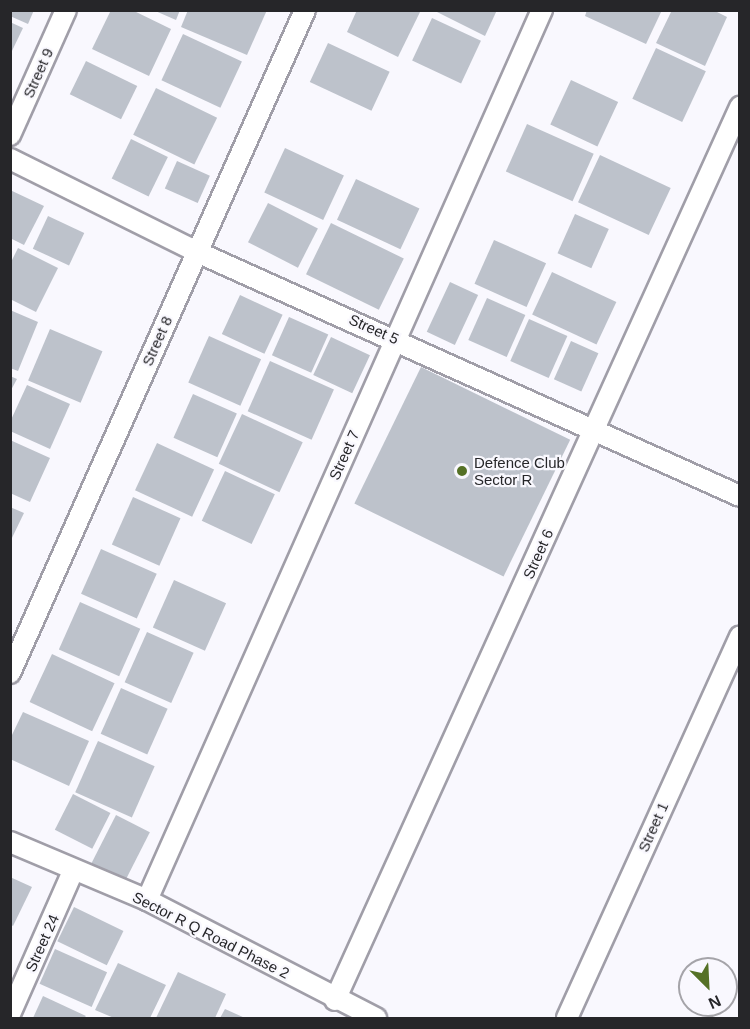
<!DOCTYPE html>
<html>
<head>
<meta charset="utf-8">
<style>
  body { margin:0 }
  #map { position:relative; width:750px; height:1029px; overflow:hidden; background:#f9f8fe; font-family:Helvetica,sans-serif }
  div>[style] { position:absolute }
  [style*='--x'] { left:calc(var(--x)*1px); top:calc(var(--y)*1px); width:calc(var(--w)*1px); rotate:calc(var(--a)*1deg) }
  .building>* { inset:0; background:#bdc2cb; transform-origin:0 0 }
  .roads { filter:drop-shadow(2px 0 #a09ea8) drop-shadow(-2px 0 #a09ea8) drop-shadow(0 2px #a09ea8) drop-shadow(0 -2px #a09ea8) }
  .minor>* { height:20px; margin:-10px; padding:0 10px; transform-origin:10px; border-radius:10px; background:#fff }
  .dots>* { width:16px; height:16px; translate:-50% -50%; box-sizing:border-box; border:3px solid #f9f8fe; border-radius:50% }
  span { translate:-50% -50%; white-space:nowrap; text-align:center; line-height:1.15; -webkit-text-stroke:4.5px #f9f8fe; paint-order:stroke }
  .street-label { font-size:15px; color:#262629 }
  .poi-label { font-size:15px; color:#262629 }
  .left { translate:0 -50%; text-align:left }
  .frame { position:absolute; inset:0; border:12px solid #262629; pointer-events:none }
  .north { position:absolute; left:678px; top:957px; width:60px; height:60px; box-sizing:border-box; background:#f9f8fe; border:2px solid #a5a4a9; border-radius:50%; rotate:156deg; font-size:16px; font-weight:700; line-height:24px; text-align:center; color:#262629 }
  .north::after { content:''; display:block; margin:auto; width:21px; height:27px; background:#557126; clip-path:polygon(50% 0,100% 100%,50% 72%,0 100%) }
</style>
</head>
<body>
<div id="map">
  <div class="building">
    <div style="clip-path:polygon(10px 10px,34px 10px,28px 24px,10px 16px)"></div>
    <div style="clip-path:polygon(111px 10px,132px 10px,171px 29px,149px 76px,92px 49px)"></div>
    <div style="clip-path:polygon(153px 10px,180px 10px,176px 20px)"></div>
    <div style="clip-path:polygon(188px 10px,267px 10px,247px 55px,181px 27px)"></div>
    <div style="clip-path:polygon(357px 10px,421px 10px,398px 57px,347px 32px)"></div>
    <div style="clip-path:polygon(433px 10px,497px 10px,485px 36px)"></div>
    <div style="clip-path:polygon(587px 10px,662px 10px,646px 44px,585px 16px)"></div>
    <div style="clip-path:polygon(672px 10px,713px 10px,727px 17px,705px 66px,656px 43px)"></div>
    <div style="left:432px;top:18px;width:54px;height:47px;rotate:25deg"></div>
    <div style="clip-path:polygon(10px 22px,23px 28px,10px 55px)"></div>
    <div style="left:183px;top:34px;width:65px;height:51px;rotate:25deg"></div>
    <div style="left:328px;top:43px;width:68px;height:43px;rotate:25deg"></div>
    <div style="left:656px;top:48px;width:55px;height:56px;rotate:25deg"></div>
    <div style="left:86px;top:61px;width:57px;height:37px;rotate:26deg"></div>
    <div style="left:571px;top:80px;width:52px;height:49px;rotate:25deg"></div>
    <div style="left:156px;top:88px;width:68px;height:52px;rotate:26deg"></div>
    <div style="left:527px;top:124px;width:73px;height:52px;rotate:24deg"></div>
    <div style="left:131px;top:139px;width:41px;height:44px;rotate:26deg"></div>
    <div style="left:285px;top:148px;width:65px;height:49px;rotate:25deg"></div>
    <div style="left:600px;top:155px;width:78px;height:52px;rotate:25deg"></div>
    <div style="left:177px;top:161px;width:36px;height:30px;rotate:24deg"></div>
    <div style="left:356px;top:179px;width:70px;height:45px;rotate:25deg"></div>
    <div style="clip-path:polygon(10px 190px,44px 206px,24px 245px,10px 238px)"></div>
    <div style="left:268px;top:203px;width:56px;height:44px;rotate:27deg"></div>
    <div style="left:575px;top:214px;width:37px;height:43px;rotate:24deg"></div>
    <div style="left:48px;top:216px;width:40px;height:36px;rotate:25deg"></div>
    <div style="left:331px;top:223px;width:81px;height:57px;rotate:26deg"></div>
    <div style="left:494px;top:240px;width:57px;height:48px;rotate:24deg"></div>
    <div style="clip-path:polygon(18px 248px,58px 268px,36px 312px,10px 299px,10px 264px)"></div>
    <div style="left:552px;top:272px;width:71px;height:47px;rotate:25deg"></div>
    <div style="left:450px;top:282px;width:31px;height:55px;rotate:25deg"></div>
    <div style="left:240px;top:295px;width:47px;height:43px;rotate:25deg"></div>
    <div style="left:487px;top:298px;width:42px;height:46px;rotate:24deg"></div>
    <div style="clip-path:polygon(10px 310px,38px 322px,18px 371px,10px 368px)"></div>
    <div style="left:289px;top:317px;width:43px;height:42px;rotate:24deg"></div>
    <div style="left:529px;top:319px;width:42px;height:46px;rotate:24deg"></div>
    <div style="left:50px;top:329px;width:57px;height:56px;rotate:23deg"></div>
    <div style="left:209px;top:336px;width:57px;height:51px;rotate:24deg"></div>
    <div style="left:331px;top:337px;width:43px;height:42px;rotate:25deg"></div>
    <div style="left:571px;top:341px;width:30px;height:42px;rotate:24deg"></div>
    <div style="left:270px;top:361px;width:70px;height:55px;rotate:24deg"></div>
    <div style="left:421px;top:367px;width:166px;height:152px;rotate:26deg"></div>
    <div style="clip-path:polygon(10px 376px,17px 379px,10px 392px)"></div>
    <div style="clip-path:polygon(27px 385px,70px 404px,50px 449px,10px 431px,10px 422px)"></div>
    <div style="left:193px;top:394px;width:48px;height:48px;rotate:24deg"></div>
    <div style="left:242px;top:414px;width:67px;height:55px;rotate:25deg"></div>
    <div style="clip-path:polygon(10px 440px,50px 458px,30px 502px,10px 493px)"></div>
    <div style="left:157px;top:443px;width:63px;height:52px;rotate:25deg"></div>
    <div style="left:225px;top:471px;width:55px;height:55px;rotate:25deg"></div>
    <div style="left:133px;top:497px;width:52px;height:52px;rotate:24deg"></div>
    <div style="clip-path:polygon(10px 507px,24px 513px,10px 542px)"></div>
    <div style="left:101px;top:549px;width:61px;height:49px;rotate:24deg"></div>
    <div style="left:174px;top:580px;width:57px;height:52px;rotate:24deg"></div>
    <div style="left:80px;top:602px;width:66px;height:52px;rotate:24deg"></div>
    <div style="left:147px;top:632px;width:51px;height:55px;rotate:24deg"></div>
    <div style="left:52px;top:654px;width:69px;height:53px;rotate:25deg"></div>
    <div style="left:121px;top:688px;width:51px;height:50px;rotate:24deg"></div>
    <div style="clip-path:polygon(23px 712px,89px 741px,69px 786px,10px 759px,10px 739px)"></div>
    <div style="left:98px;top:741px;width:62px;height:56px;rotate:24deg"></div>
    <div style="left:73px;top:794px;width:42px;height:40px;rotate:27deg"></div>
    <div style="left:116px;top:815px;width:38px;height:56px;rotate:27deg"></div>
    <div style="clip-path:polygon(10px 877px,32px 887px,13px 926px,10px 924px)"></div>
    <div style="left:74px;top:907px;width:55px;height:38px;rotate:26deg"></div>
    <div style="left:55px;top:949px;width:57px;height:38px;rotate:24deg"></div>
    <div style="clip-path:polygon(118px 963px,166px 985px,150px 1018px,114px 1018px,95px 1010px)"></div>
    <div style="clip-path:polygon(178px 972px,226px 994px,215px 1018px,156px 1018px)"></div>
    <div style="clip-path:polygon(43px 996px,86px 1016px,84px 1018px,33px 1018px)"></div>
    <div style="clip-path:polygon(225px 1009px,245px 1018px,220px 1018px)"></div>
  </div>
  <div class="roads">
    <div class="minor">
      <div style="--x:10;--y:135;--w:137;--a:-65.9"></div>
      <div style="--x:10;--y:159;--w:209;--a:26.4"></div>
      <div style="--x:197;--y:252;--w:595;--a:24.2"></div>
      <div style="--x:10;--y:673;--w:726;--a:-66.01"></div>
      <div style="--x:10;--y:842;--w:149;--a:22.9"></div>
      <div style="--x:147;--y:900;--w:258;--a:27.3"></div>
      <div style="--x:147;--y:900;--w:974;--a:-66.07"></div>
      <div style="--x:335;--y:1000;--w:981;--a:-65.6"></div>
      <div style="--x:10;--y:1014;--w:156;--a:-66.2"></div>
      <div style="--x:567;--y:1018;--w:419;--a:-65.6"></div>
    </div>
  </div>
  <div class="dots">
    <div style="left:462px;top:471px;background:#557126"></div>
  </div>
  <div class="street-label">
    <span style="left:38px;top:73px;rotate:-66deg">Street 9</span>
    <span style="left:374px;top:329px;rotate:24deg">Street 5</span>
    <span style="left:157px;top:341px;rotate:-66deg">Street 8</span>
    <span style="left:344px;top:455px;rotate:-66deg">Street 7</span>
    <span style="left:538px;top:554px;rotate:-66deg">Street 6</span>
    <span style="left:653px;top:827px;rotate:-66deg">Street 1</span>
    <span style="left:211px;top:935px;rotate:27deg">Sector R Q Road Phase 2</span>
    <span style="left:42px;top:943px;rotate:-66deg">Street 24</span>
  </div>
  <div class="poi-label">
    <span class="left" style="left:474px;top:471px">Defence Club<br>Sector R</span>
  </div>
  <div class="frame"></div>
  <div class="north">N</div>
</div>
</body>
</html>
